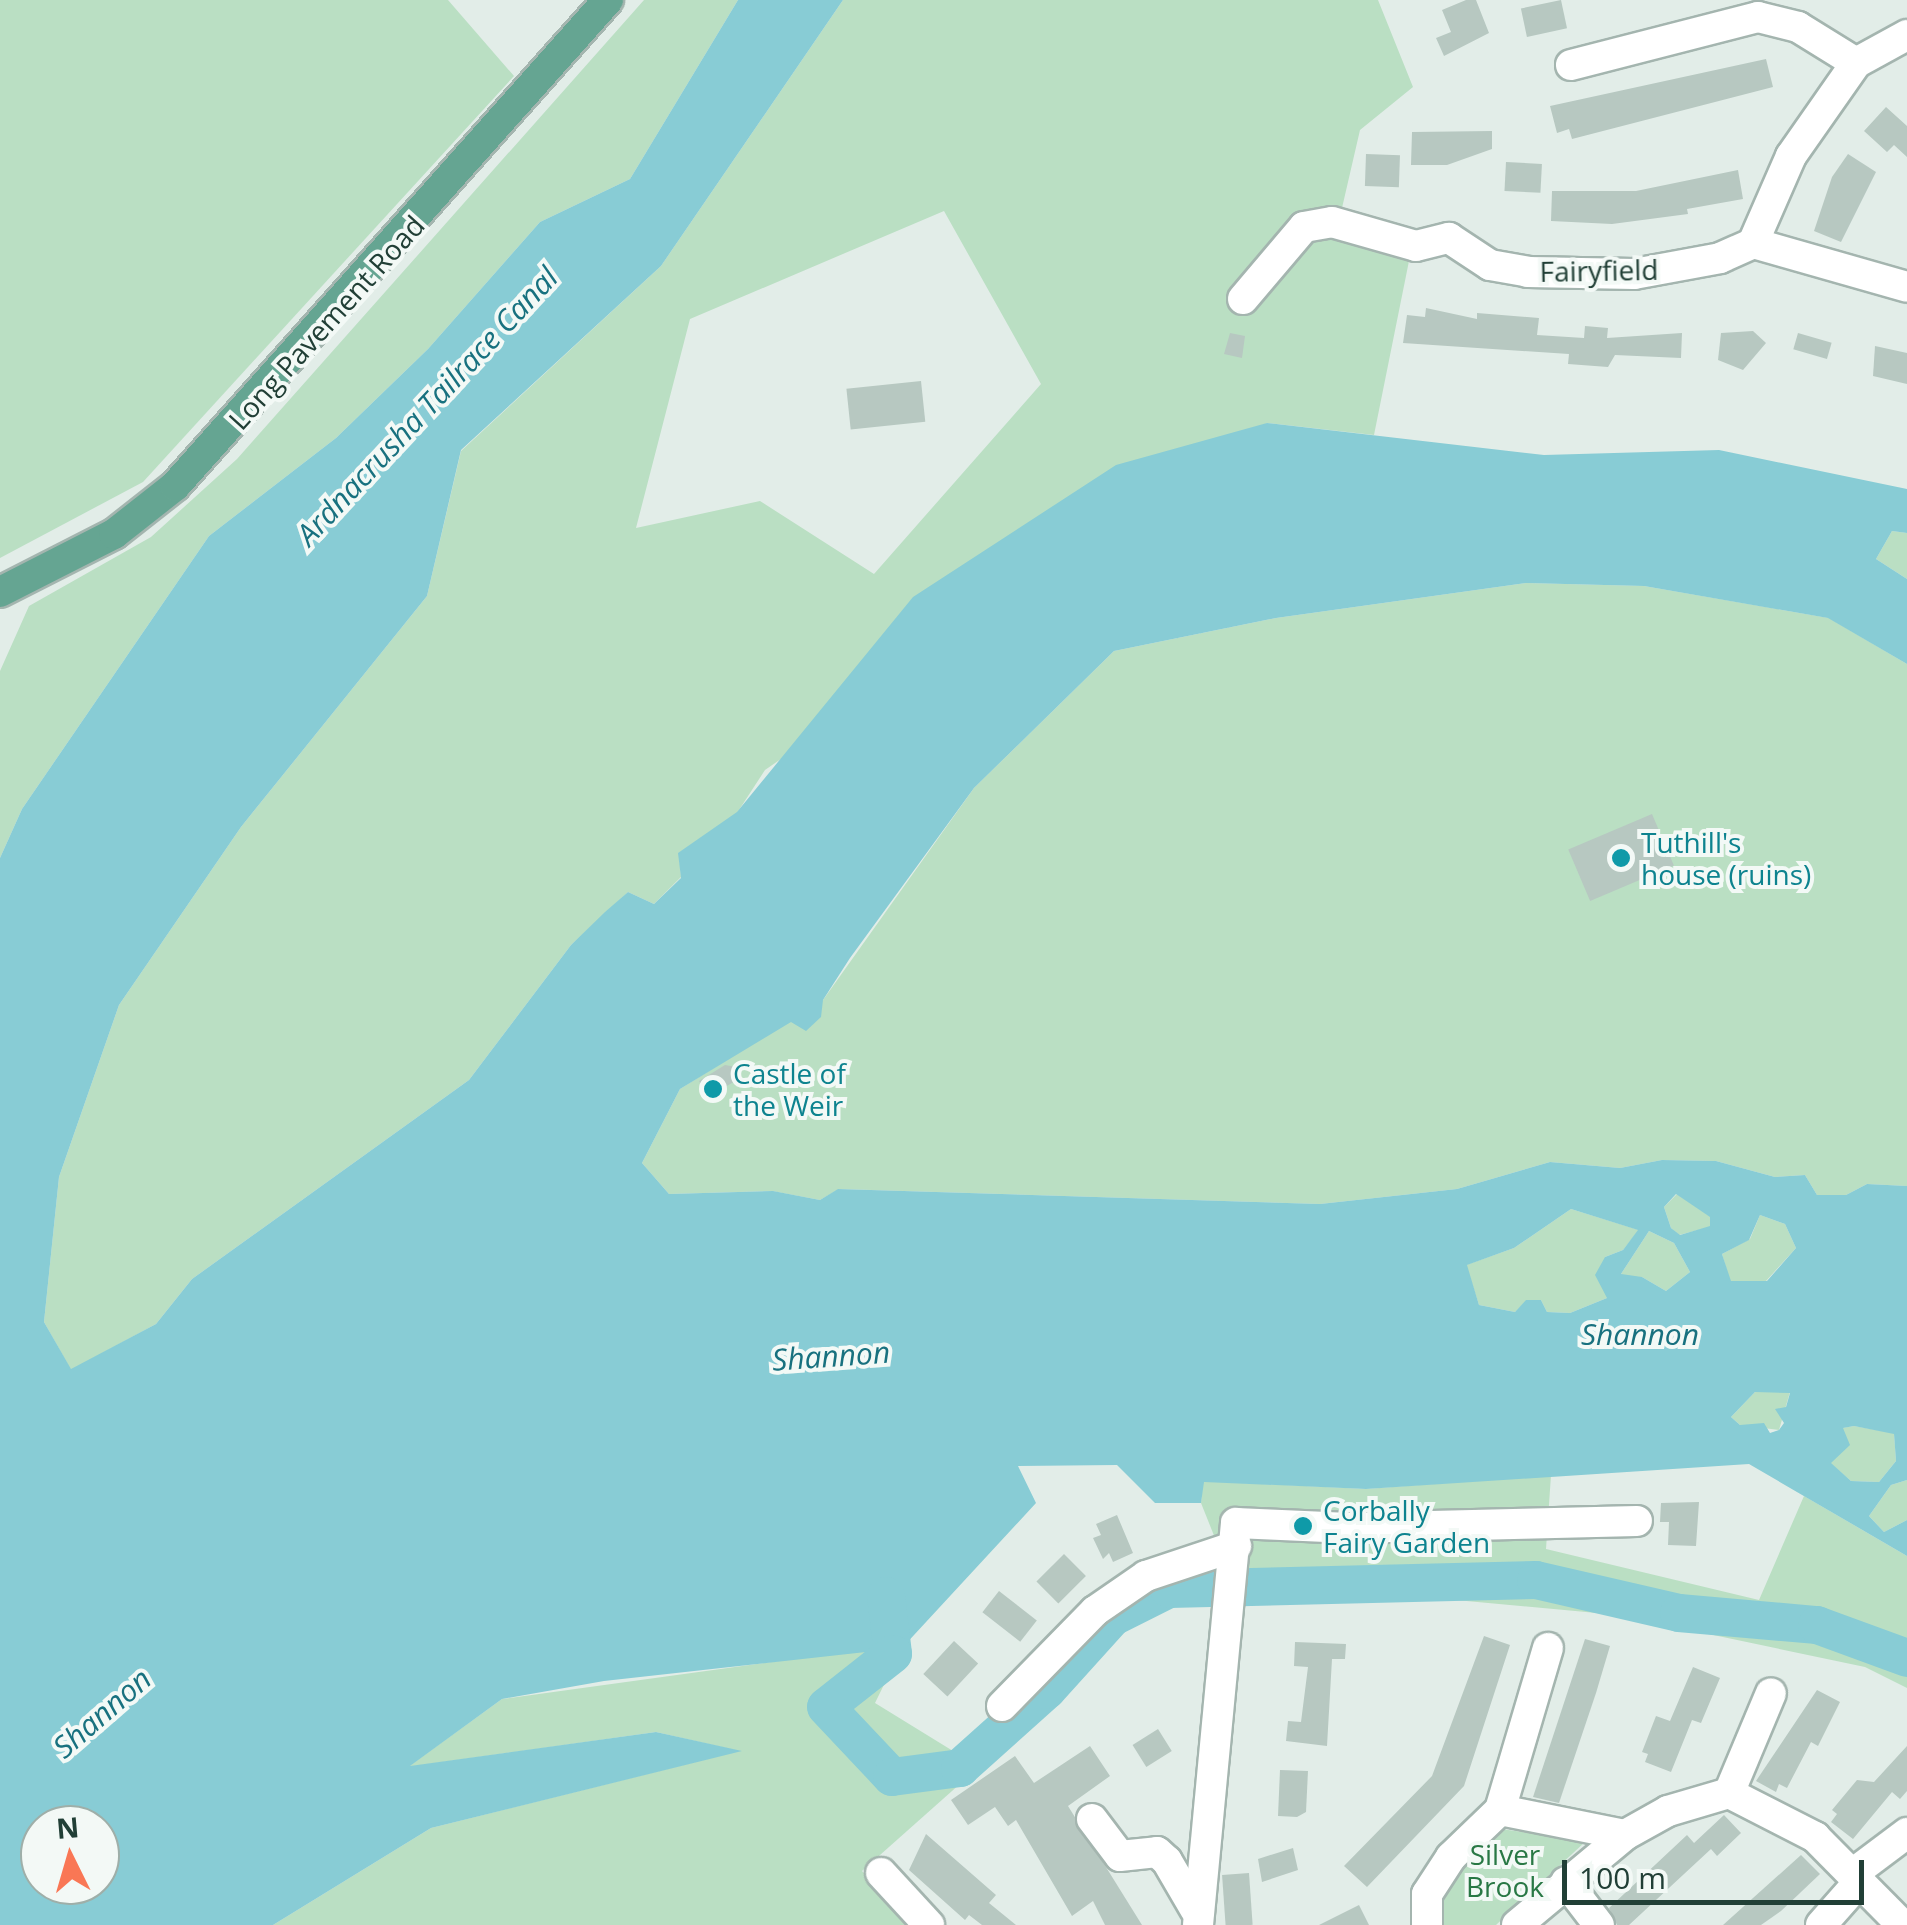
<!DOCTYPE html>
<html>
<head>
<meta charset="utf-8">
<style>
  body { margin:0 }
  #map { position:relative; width:1907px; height:1925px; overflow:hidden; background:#e2ede8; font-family:"Open Sans",sans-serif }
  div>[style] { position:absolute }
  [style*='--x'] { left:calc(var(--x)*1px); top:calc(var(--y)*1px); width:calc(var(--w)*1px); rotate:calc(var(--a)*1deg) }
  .green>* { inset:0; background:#badfc3 }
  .water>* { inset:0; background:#88ccd5 }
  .river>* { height:38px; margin:-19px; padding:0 19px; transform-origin:19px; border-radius:19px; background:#88ccd5 }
  .building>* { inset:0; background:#b7c8c1; transform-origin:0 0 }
  .roads { filter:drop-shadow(2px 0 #a4b5af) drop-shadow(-2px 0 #a4b5af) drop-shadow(0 2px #a4b5af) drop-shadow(0 -2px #a4b5af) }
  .minor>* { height:30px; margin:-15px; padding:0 15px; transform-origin:15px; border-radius:15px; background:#fff }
  .major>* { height:30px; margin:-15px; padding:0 15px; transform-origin:15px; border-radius:15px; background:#65a592 }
  .dots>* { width:28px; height:28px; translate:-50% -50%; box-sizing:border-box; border:5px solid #f3f9f6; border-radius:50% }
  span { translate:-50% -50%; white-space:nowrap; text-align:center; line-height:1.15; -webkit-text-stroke:8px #f3f9f6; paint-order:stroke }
  .street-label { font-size:28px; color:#213f36 }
  .culture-label { font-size:28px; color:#0d838f }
  .left { translate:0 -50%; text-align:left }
  .park-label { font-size:28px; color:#297845 }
  .water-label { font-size:30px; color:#18717f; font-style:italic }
  .north { position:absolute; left:20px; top:1805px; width:100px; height:100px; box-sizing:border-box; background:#f3f9f6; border:2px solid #9fafa9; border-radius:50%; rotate:355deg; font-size:28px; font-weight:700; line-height:40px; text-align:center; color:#213f36 }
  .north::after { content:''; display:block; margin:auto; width:35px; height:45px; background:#f97755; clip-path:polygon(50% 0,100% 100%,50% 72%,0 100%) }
  .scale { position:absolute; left:1562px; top:1860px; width:302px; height:45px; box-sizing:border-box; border:5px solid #213f36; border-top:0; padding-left:12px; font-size:30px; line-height:35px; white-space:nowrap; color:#213f36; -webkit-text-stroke:8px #f3f9f6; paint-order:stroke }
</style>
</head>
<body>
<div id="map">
  <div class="green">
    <div style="clip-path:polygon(0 0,448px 0,514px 76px,143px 482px,0 558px)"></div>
    <div style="clip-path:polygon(644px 0,738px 0,630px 179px,540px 222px,428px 349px,336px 438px,209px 536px,22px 809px,0 858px,0 671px,29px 606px,151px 537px,237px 459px)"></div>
    <div style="clip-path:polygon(evenodd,843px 0,1378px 0,1413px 87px,1360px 130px,1342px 208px,1411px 251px,1374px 435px,1267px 423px,765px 770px,737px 813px,679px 853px,681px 877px,654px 904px,628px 892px,571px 945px,469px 1080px,192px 1279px,156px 1324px,71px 1370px,44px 1322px,59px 1177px,119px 1005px,241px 827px,427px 596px,461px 451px,661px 266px,843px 0,944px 211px,1041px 384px,874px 574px,760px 501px,636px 528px,690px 319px,944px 211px)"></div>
    <div style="clip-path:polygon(1892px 531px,1907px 533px,1907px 579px,1876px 559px)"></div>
    <div style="clip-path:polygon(1526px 583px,1644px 586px,1829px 618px,1907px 664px,1907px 1186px,1867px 1184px,1846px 1195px,1817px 1195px,1805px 1175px,1775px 1177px,1716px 1161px,1662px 1160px,1620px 1168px,1550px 1162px,1457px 1189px,1320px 1204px,839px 1189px,820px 1200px,772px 1191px,669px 1194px,642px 1163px,680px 1089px,823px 1000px,974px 788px,1114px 651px,1276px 618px)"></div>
    <div style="clip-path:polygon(1677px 1194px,1711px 1217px,1710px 1227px,1679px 1235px,1671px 1228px,1664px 1207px)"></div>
    <div style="clip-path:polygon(1571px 1209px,1639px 1230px,1623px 1250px,1605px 1257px,1607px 1298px,1570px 1313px,1547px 1312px,1541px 1300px,1527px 1300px,1515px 1312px,1479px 1305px,1466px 1265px,1514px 1248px)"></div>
    <div style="clip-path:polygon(1760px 1215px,1785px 1224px,1796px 1248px,1766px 1281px,1730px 1281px,1722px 1254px,1750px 1239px)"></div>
    <div style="clip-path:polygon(1649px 1231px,1674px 1243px,1690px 1272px,1666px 1291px,1642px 1277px,1625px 1280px,1621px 1274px)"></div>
    <div style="clip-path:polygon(1755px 1392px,1790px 1392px,1779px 1430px,1740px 1425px,1731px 1417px)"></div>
    <div style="clip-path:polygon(1854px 1426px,1894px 1433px,1896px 1461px,1879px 1482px,1851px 1481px,1830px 1463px,1842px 1428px)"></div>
    <div style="clip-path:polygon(1551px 1475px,1546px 1549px,1759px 1600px,1804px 1496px,1907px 1556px,1907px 1688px,1865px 1667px,1618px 1615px,1369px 1592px,1216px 1600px,1223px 1558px,1201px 1503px,1203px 1481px,1366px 1489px)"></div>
    <div style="clip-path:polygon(1907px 1480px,1907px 1520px,1884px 1532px,1869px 1516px,1891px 1485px)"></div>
    <div style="clip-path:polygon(894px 1645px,902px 1648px,875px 1703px,979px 1767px,862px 1871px,915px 1925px,273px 1925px,431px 1828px,739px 1751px,656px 1732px,408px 1767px,502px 1699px)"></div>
    <div style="clip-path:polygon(1501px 1829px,1586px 1841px,1496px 1925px,1442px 1925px,1438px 1895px,1468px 1852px)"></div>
  </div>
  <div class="water">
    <div style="clip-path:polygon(evenodd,738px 0,843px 0,661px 266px,461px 450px,427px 596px,241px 827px,119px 1005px,59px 1177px,44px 1322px,71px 1369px,156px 1324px,192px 1279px,469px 1080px,571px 945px,605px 912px,628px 892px,654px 904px,681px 878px,678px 853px,737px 812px,913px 597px,1116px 465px,1267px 423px,1544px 455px,1719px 450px,1907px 489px,1907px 533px,1892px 531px,1876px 559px,1907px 579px,1907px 664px,1828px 618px,1644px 586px,1526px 583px,1276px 618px,1114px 651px,974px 788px,850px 958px,823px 1000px,821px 1017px,806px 1031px,791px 1022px,680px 1089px,642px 1163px,669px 1194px,773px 1191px,820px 1200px,838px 1189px,1320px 1204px,1457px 1189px,1550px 1162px,1620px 1168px,1662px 1160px,1716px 1161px,1775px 1177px,1805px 1175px,1817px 1195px,1846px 1195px,1867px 1184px,1907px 1186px,1907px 1480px,1891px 1485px,1869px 1516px,1884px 1532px,1907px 1520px,1907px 1556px,1749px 1464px,1366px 1489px,1204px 1482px,1201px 1503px,1155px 1503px,1117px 1465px,1018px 1466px,1036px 1503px,902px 1648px,604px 1681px,502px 1699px,410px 1766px,656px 1732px,742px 1751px,431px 1828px,273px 1925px,0 1925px,0 858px,22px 809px,209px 536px,336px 438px,428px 349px,540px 222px,630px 179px,738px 0,1676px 1194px,1710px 1217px,1710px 1226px,1680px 1235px,1671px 1228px,1664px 1207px,1676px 1194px,738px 0,1571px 1209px,1638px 1230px,1623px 1250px,1605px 1257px,1595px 1275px,1607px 1298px,1570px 1313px,1547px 1312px,1541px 1300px,1526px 1300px,1515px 1312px,1479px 1305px,1467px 1265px,1514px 1248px,1571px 1209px,738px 0,1760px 1215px,1785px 1224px,1796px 1248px,1767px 1281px,1731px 1281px,1722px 1254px,1749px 1240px,1760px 1215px,738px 0,1649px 1231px,1674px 1243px,1690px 1272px,1666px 1291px,1642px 1277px,1621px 1274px,1649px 1231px,738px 0,1755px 1392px,1790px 1393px,1786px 1407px,1775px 1409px,1784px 1423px,1779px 1430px,1770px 1433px,1764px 1423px,1740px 1425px,1731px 1417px,1755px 1392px,738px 0,1854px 1426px,1894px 1434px,1896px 1461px,1879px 1482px,1851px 1481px,1831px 1463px,1850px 1445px,1843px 1428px,1854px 1426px,738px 0,100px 1825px,100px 1885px,40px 1885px,40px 1825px,100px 1825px)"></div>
  </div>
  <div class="river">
    <div style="--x:886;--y:1596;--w:58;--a:83.1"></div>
    <div style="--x:893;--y:1654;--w:85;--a:141.7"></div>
    <div style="--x:826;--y:1707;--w:96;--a:46.7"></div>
    <div style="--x:892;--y:1777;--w:69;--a:-7.5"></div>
    <div style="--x:960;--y:1768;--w:117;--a:-41.9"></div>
    <div style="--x:1047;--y:1690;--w:98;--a:-47.9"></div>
    <div style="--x:1113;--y:1617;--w:63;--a:-26.6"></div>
    <div style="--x:1169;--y:1589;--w:367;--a:-1.4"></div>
    <div style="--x:1536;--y:1580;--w:147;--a:13"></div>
    <div style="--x:1679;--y:1613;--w:139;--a:5"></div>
    <div style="--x:1817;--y:1625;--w:96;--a:20.1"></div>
  </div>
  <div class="building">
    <div style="clip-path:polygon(1466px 0,1476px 0,1489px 33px,1444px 56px,1436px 38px,1451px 32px,1442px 10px)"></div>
    <div style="left:1561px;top:0;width:29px;height:41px;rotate:78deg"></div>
    <div style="clip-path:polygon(1766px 59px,1773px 87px,1572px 139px,1569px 129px,1557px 133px,1550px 106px)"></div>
    <div style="clip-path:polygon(1886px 107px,1907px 126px,1907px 157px,1894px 145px,1887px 152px,1864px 131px)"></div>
    <div style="clip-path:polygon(1492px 131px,1492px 149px,1447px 165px,1411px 165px,1412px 132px)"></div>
    <div style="left:1366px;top:154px;width:34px;height:32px;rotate:2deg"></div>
    <div style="clip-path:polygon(1848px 154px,1876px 172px,1841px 242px,1814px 231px,1832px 177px)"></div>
    <div style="left:1506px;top:162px;width:36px;height:29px;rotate:3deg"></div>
    <div style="clip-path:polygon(1738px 170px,1743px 199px,1687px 209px,1688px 214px,1612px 224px,1551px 221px,1552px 191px,1636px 191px)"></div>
    <div style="clip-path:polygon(1426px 308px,1477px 319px,1477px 313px,1539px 318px,1537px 335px,1584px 338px,1585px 326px,1608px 328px,1607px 338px,1682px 333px,1681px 358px,1615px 355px,1608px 367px,1568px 364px,1569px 354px,1403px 343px,1407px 315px,1425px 317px)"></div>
    <div style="clip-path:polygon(1753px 331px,1766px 343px,1743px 370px,1718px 360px,1721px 333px)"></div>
    <div style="clip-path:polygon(1230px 333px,1245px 336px,1242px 358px,1224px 354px)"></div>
    <div style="left:1798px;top:333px;width:35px;height:17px;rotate:16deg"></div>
    <div style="clip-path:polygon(1875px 346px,1907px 353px,1907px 384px,1873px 376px)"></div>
    <div style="left:921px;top:381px;width:41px;height:75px;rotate:84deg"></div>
    <div style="left:1652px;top:814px;width:56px;height:91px;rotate:67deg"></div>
    <div style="clip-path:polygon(725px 1065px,736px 1067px,737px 1080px,708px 1097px,699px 1081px)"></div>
    <div style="clip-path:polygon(1699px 1502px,1696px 1546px,1668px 1545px,1669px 1522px,1660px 1522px,1661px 1503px)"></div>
    <div style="clip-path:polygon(1117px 1515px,1133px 1553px,1113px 1562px,1109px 1553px,1103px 1559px,1093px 1538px,1101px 1535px,1096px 1524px)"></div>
    <div style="left:1064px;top:1554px;width:31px;height:39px;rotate:45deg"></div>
    <div style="left:999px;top:1591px;width:48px;height:27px;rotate:38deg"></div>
    <div style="clip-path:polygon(1484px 1636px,1510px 1645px,1464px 1786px,1367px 1887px,1344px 1866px,1432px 1776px)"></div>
    <div style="clip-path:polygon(1585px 1639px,1610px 1646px,1596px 1693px,1559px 1803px,1533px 1797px)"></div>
    <div style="left:954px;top:1641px;width:33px;height:45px;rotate:43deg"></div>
    <div style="clip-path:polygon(1295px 1642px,1346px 1644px,1345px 1659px,1332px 1659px,1327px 1746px,1286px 1741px,1288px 1721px,1301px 1722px,1308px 1667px,1294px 1666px)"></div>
    <div style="clip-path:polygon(1693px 1667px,1720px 1678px,1701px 1723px,1692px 1720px,1671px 1772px,1645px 1762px,1648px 1754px,1642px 1752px,1656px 1716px,1670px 1721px)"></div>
    <div style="clip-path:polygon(1817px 1690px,1840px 1702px,1818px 1746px,1811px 1742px,1787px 1788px,1779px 1784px,1776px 1792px,1756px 1781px)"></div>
    <div style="left:1158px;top:1729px;width:26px;height:30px;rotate:58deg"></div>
    <div style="clip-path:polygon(1090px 1746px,1110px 1776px,1068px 1806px,1142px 1925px,1105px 1925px,1093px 1901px,1072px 1916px,1016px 1820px,1008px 1826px,995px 1807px,968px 1825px,951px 1800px,1015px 1756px,1034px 1783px)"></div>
    <div style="clip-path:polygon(1907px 1746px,1907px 1791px,1900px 1799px,1892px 1792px,1853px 1839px,1831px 1822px,1837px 1814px,1832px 1810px,1857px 1780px,1874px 1782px)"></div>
    <div style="clip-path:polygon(1280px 1770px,1308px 1771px,1306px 1812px,1297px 1817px,1278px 1816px)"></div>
    <div style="clip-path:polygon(1724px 1815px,1741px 1833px,1717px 1856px,1711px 1849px,1629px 1925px,1617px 1925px,1609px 1908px,1687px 1835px,1694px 1843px)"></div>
    <div style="clip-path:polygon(926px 1834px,996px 1895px,989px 1903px,1016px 1925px,982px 1925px,969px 1915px,965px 1920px,909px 1870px)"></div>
    <div style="clip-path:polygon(1293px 1848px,1298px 1870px,1262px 1882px,1258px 1859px)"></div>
    <div style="clip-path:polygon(1801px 1855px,1820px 1874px,1781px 1911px,1761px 1925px,1723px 1925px)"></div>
    <div style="left:1249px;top:1873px;width:52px;height:27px;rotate:86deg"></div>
    <div style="clip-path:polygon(1359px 1905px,1369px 1925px,1319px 1925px)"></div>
  </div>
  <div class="roads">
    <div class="minor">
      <div style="--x:1571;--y:65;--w:193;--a:-14.4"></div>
      <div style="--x:1758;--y:17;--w:41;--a:14"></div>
      <div style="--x:1798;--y:27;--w:68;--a:31.8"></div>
      <div style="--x:1753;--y:243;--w:160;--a:15.9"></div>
      <div style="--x:1243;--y:299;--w:94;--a:-49.7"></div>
      <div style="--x:1304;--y:227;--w:28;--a:-10"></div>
      <div style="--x:1332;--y:222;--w:87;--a:15.9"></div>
      <div style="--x:1416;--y:246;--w:34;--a:-14"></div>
      <div style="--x:1449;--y:238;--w:49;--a:33.4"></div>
      <div style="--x:1490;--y:265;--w:39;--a:10"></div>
      <div style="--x:1528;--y:272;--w:106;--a:1.1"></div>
      <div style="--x:1634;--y:274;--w:87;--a:-10.5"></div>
      <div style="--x:1720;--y:258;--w:36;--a:-24"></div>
      <div style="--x:1753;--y:243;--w:95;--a:-66.4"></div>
      <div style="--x:1791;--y:156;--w:113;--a:-55"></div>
      <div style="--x:1856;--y:63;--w:58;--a:-28.8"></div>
      <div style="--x:1002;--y:1706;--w:133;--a:-45.6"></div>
      <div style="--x:1095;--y:1611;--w:62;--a:-34.5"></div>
      <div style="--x:1146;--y:1576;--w:95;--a:-18.4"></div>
      <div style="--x:1729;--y:1793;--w:108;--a:-67.2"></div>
      <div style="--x:1500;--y:1810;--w:169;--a:-73.5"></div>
      <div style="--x:1092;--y:1819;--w:46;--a:52.9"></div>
      <div style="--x:1120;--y:1856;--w:37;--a:-6"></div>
      <div style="--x:1157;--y:1852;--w:13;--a:42"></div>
      <div style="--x:1167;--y:1861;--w:56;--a:59.7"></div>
      <div style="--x:1855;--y:1872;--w:65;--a:-36.9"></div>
      <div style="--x:881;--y:1873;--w:71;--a:47.3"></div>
      <div style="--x:1566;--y:1882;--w:54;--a:52.5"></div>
      <div style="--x:1198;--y:1925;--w:404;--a:-84.6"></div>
      <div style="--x:1236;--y:1523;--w:113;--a:2.5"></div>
      <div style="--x:1349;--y:1528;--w:288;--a:-1.4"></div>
      <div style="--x:1427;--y:1925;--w:31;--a:-90"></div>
      <div style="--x:1427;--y:1894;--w:44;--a:-57"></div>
      <div style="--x:1451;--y:1857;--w:68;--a:-43.8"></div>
      <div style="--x:1500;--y:1810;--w:127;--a:11.3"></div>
      <div style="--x:1517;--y:1925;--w:141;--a:-39.8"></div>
      <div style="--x:1625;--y:1835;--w:49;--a:-29.2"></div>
      <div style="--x:1668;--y:1811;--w:64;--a:-16.4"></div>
      <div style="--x:1729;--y:1793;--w:97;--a:27.1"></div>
      <div style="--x:1815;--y:1837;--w:124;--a:45.3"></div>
      <div style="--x:1821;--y:1925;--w:57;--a:-48.5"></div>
    </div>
    <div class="major">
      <div style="--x:0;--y:592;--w:128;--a:-27"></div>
      <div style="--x:114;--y:534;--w:78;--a:-38.2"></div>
      <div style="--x:175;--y:486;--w:651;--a:-48.3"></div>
    </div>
  </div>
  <div class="dots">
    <div style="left:1621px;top:858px;background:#0f9aa8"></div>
    <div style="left:713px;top:1089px;background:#0f9aa8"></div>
    <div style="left:1303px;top:1526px;background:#0f9aa8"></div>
  </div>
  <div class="street-label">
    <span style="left:1599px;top:270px;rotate:-1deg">Fairyfield</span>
    <span style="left:326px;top:322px;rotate:-48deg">Long Pavement Road</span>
  </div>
  <div class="culture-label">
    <span class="left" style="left:1641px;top:858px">Tuthill's<br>house (ruins)</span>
    <span class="left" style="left:733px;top:1089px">Castle of<br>the Weir</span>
    <span class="left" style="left:1323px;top:1526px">Corbally<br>Fairy Garden</span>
  </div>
  <div class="park-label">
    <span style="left:1505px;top:1870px">Silver<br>Brook</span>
  </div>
  <div class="water-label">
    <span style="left:427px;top:406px;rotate:-47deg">Ardnacrusha Tailrace Canal</span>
    <span style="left:1640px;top:1334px">Shannon</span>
    <span style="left:831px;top:1356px;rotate:-4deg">Shannon</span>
    <span style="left:102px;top:1713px;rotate:-41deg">Shannon</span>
  </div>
  <div class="north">N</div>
  <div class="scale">100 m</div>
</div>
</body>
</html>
